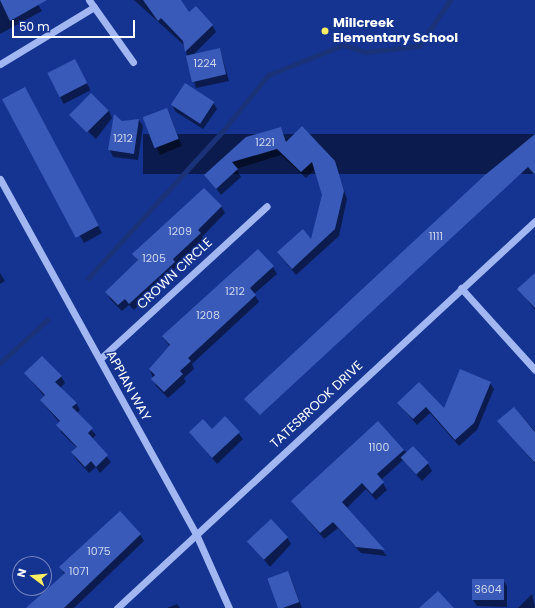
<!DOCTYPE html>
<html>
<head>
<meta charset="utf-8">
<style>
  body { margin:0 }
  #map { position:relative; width:535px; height:608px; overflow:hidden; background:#153491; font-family:Poppins,sans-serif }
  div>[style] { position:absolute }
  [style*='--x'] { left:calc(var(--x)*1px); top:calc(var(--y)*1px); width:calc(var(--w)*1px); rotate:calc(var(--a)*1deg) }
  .shadow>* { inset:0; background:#0007; transform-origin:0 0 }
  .stream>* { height:5px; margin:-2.5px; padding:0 2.5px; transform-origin:2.5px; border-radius:2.5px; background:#1a3278 }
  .building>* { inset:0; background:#395ab8; transform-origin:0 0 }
  .minor>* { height:7px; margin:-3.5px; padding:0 3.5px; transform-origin:3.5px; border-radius:3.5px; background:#a2b7f1 }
  .dots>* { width:11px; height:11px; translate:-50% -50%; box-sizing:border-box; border:2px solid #153491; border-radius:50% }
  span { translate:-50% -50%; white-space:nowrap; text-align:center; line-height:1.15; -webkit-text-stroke:3px #153491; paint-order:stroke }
  .number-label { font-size:11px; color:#ced6ed }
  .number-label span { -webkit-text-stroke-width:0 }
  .poi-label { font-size:13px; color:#fff; font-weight:700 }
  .left { translate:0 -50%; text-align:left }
  .street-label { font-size:13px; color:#fff }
  .north { position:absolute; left:12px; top:556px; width:40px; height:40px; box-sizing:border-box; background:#153491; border:1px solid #7385bd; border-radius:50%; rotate:286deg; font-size:11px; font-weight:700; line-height:16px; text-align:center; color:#fff }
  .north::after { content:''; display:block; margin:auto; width:14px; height:18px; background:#ffee62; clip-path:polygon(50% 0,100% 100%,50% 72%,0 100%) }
  .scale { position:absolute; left:12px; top:20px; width:123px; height:18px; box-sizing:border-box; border:2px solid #fff; border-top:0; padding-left:5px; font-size:12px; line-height:14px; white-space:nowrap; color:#fff; -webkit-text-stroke:3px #153491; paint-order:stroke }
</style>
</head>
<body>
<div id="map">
  <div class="shadow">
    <div style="clip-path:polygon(0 0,35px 0,42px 11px,0 34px)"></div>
    <div style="clip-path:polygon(134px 0,180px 0,189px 14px,212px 25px,216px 32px,192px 56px,220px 49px,229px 81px,196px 88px,184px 45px)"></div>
    <div style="left:75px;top:60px;width:34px;height:30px;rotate:63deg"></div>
    <div style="clip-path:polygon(28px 95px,102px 233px,84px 243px,3px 100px)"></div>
    <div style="clip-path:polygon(213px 102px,217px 109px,203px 129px,176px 112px,172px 105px)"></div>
    <div style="clip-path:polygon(109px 111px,112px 118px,96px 139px,73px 117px)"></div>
    <div style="clip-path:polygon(170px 116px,182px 146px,160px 155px,157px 148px)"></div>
    <div style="clip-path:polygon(139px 120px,143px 126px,138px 160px,113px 157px,110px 150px,122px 122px)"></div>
    <div style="clip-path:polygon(281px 128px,287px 142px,334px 161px,347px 199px,339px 236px,296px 275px,278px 253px,312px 241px,323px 195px,315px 169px,306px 178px,281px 155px,236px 169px,241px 177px,221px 195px,206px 175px)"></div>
    <div style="left:535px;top:134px;width:40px;height:392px;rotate:90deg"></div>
    <div style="clip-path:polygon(221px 206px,225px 213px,202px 237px,204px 240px,134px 310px,129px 305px,122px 311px,110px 299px,106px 292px,138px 262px,134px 254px)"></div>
    <div style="clip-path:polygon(273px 267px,277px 274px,254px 294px,259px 302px,192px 364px,194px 369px,184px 378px,186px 382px,168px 398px,156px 386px,150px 370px,170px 347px,163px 337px)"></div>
    <div style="clip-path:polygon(0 273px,5px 281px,0 284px)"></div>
    <div style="clip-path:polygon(535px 274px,535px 310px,519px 289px)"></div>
    <div style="clip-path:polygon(25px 373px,61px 376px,65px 383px,60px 388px,76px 403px,80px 410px,77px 413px,96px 435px,92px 439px,111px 462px,100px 473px,96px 467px,89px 473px,76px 459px,72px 452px,77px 448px,61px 432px,60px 423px,41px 401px,45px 397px)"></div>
    <div style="clip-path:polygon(490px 383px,494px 389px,477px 430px,459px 446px,430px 413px,417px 425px,398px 403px,419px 384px,444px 410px)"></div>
    <div style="clip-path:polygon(514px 408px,535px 431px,535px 464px,499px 421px)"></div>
    <div style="clip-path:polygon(225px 417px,243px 439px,217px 464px,190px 432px,212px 430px)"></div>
    <div style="clip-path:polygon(403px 450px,428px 464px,432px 471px,422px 481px,403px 460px,381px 480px,387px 490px,376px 500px,366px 489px,347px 508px,387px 556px,361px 553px,338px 528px,324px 539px,292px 501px)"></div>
    <div style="clip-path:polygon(140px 534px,144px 541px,74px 608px,28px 608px,64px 574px,61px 568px)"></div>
    <div style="clip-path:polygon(287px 537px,291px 544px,270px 567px,248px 541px)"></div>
    <div style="clip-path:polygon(288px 573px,291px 579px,302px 608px,279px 608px,269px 580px)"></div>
    <div style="clip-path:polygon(503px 580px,507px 586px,507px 607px,477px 606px,473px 600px)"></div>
    <div style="clip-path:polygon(532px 594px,535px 608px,518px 608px)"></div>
    <div style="clip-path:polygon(177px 604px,180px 608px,167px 608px)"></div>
  </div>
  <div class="stream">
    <div style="--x:88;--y:278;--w:197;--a:-47.5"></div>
    <div style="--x:221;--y:133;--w:75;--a:-51"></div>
    <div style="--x:268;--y:75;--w:81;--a:-21.8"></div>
    <div style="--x:343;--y:45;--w:24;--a:17"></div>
    <div style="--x:366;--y:52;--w:53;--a:-6.5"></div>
    <div style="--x:419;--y:46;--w:55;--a:-56"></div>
    <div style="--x:0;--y:363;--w:64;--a:-42.5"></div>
  </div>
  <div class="building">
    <div style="clip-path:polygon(0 0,47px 0,10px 21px)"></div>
    <div style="clip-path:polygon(143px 0,181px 0,189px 12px,196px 6px,213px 25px,185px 52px,183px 41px,161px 18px,158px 21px)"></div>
    <div style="left:220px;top:48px;width:27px;height:35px;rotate:77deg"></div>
    <div style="left:75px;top:59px;width:27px;height:31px;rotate:63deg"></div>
    <div style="left:185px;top:83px;width:35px;height:26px;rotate:33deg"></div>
    <div style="left:25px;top:87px;width:157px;height:26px;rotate:62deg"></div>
    <div style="left:91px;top:93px;width:25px;height:31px;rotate:45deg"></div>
    <div style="left:167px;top:108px;width:33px;height:26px;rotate:69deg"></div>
    <div style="clip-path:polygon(114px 114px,122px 121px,139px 119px,134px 154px,108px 150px)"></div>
    <div style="clip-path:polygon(302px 126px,335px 161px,344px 191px,335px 229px,292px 269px,277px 252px,303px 229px,311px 239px,322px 195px,312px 162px,301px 172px,277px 149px,232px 162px,238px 169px,216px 189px,204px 175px,246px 137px,281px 127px,286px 142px)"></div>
    <div style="clip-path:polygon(535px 134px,535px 175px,528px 167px,260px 415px,244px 399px,485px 175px)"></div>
    <div style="clip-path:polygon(204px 188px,222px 206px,198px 230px,201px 233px,173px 259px,175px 262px,129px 304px,125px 299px,118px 305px,105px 292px,138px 260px,132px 254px)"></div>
    <div style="clip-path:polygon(258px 249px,274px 266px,250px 288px,256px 295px,188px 358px,191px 361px,180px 371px,183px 374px,164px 392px,151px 379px,155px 375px,149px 369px,170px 345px,162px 336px)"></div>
    <div style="clip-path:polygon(535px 273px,535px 308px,517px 289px)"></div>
    <div style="clip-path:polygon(42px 356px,62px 376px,55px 382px,77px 403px,72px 407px,93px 428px,88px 433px,108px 455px,96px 467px,91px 461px,85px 467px,71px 452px,77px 447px,56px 425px,60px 421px,40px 400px,45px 395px,24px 373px)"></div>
    <div style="clip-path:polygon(460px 369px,491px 382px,474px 423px,455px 440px,426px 407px,413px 419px,397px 403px,419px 382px,444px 408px)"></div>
    <div style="clip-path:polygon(514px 407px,535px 432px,535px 463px,497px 421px)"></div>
    <div style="clip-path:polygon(225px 416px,240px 432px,212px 458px,189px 432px,203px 419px,212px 429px)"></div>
    <div style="clip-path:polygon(378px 421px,404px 450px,377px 474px,384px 482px,372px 494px,362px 483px,342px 502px,385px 550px,356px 547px,333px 522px,320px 533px,291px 501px)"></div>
    <div style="left:413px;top:446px;width:23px;height:17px;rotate:47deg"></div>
    <div style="clip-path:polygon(120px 511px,141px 534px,64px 608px,26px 608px,65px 573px,59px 567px)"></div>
    <div style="left:271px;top:519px;width:25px;height:33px;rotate:47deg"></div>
    <div style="left:288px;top:571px;width:33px;height:22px;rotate:70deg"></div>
    <div style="left:472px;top:579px;width:32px;height:21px"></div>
    <div style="clip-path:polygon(438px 591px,454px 608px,419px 608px)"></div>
  </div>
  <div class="minor">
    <div style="--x:89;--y:0;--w:76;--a:54.6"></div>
    <div style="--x:0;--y:64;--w:110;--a:-31.2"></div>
    <div style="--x:0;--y:179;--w:406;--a:61.1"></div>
    <div style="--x:196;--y:534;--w:81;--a:66"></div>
    <div style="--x:461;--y:288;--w:110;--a:47.9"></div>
    <div style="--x:100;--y:359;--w:226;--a:-42.5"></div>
    <div style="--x:117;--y:608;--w:570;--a:-42.79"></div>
  </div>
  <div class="dots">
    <div style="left:325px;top:31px;background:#ffee62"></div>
  </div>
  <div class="number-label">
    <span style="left:205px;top:63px">1224</span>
    <span style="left:123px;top:138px">1212</span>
    <span style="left:265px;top:142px">1221</span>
    <span style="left:180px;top:231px">1209</span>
    <span style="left:436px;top:236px">1111</span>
    <span style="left:154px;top:258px">1205</span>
    <span style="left:235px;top:291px">1212</span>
    <span style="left:208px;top:315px">1208</span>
    <span style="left:379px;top:447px">1100</span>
    <span style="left:99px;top:551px">1075</span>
    <span style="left:79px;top:571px">1071</span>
    <span style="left:488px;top:589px">3604</span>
  </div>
  <div class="poi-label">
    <span class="left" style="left:333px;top:31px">Millcreek<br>Elementary School</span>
  </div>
  <div class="street-label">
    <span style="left:175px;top:274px;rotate:-43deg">CROWN CIRCLE</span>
    <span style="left:128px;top:386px;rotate:61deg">APPIAN WAY</span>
    <span style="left:317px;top:405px;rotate:-43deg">TATESBROOK DRIVE</span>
  </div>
  <div class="north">N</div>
  <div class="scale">50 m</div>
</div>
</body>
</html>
